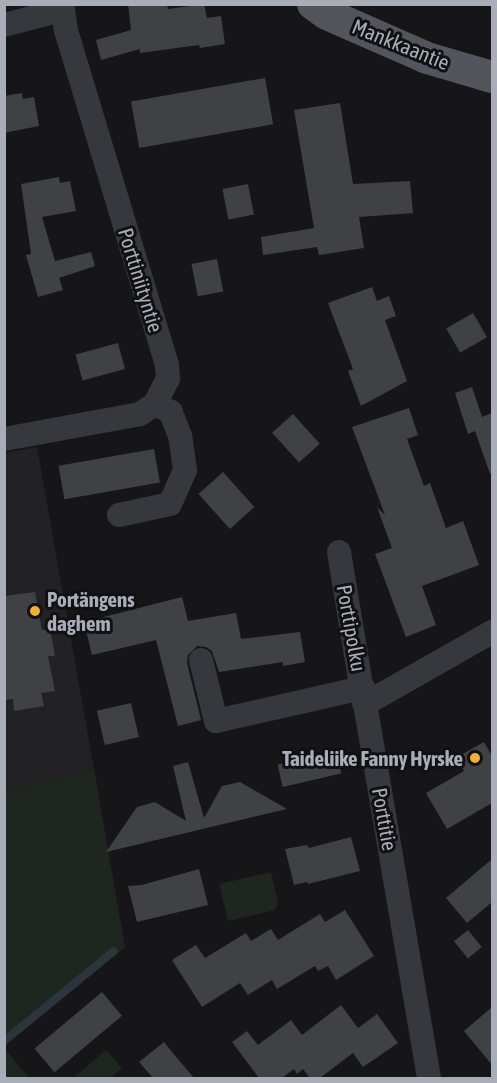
<!DOCTYPE html>
<html>
<head>
<meta charset="utf-8">
<style>
  body { margin:0 }
  #map { position:relative; width:497px; height:1083px; overflow:hidden; background:#161618; font-family:"Asap Condensed",sans-serif }
  div>[style] { position:absolute }
  [style*='--x'] { left:calc(var(--x)*1px); top:calc(var(--y)*1px); width:calc(var(--w)*1px); rotate:calc(var(--a)*1deg) }
  .built>* { inset:0; background:#222225 }
  .green>* { inset:0; background:#1e261f }
  .stream>* { height:8px; margin:-4px; padding:0 4px; transform-origin:4px; border-radius:4px; background:#2c353c }
  .building>* { inset:0; background:#404145; transform-origin:0 0 }
  .minor>* { height:24px; margin:-12px; padding:0 12px; transform-origin:12px; border-radius:12px; background:#37383d }
  .major>* { height:32px; margin:-16px; padding:0 16px; transform-origin:16px; border-radius:16px; background:#53555c }
  .dots>* { width:16px; height:16px; translate:-50% -50%; box-sizing:border-box; border:3px solid #111113; border-radius:50% }
  span { translate:-50% -50%; white-space:nowrap; text-align:center; line-height:1.15; -webkit-text-stroke:6px #111113; paint-order:stroke }
  .street-label { font-size:21px; color:#a8adb8 }
  .poi-label { font-size:21px; color:#a8adb8; font-weight:700 }
  .left { translate:0 -50%; text-align:left }
  .right { translate:-100% -50%; text-align:right }
  .frame { position:absolute; inset:0; border:6px solid #a8adb8; pointer-events:none }
</style>
</head>
<body>
<div id="map">
  <div class="built">
    <div style="clip-path:polygon(37px 447px,94px 769px,5px 791px,5px 453px)"></div>
  </div>
  <div class="green">
    <div style="clip-path:polygon(94px 769px,125px 947px,5px 1046px,4px 791px)"></div>
    <div style="clip-path:polygon(271px 872px,278px 903px,275px 910px,228px 921px,219px 884px)"></div>
    <div style="clip-path:polygon(4px 1049px,5px 1049px,29px 1078px,5px 1078px)"></div>
    <div style="clip-path:polygon(106px 1050px,122px 1068px,110px 1078px,73px 1078px)"></div>
  </div>
  <div class="stream">
    <div style="--x:4;--y:1041;--w:142;--a:-39.3"></div>
  </div>
  <div class="building">
    <div style="clip-path:polygon(128px 4px,167px 4px,168px 9px,204px 4px,207px 18px,221px 16px,225px 44px,200px 48px,199px 45px,140px 53px,140px 49px,101px 60px,96px 40px,131px 30px)"></div>
    <div style="left:265px;top:78px;width:47px;height:136px;rotate:80deg"></div>
    <div style="clip-path:polygon(22px 93px,23px 99px,34px 97px,39px 126px,4px 133px,4px 96px)"></div>
    <div style="clip-path:polygon(340px 103px,353px 184px,410px 181px,413px 213px,359px 217px,364px 248px,319px 255px,317px 247px,263px 255px,261px 237px,314px 228px,294px 110px)"></div>
    <div style="clip-path:polygon(59px 177px,60px 183px,70px 181px,76px 211px,42px 217px,55px 261px,91px 252px,95px 266px,59px 278px,63px 290px,38px 297px,26px 255px,31px 254px,21px 184px)"></div>
    <div style="left:248px;top:184px;width:31px;height:26px;rotate:79deg"></div>
    <div style="left:217px;top:259px;width:33px;height:26px;rotate:79deg"></div>
    <div style="clip-path:polygon(372px 287px,377px 301px,389px 296px,396px 316px,385px 320px,407px 381px,361px 406px,348px 371px,353px 369px,328px 303px)"></div>
    <div style="left:473px;top:313px;width:28px;height:31px;rotate:60deg"></div>
    <div style="left:118px;top:343px;width:27px;height:44px;rotate:75deg"></div>
    <div style="clip-path:polygon(472px 387px,482px 417px,492px 413px,492px 473px,490px 474px,475px 431px,468px 434px,455px 393px)"></div>
    <div style="clip-path:polygon(409px 408px,418px 435px,407px 439px,424px 486px,430px 483px,446px 528px,463px 521px,479px 565px,422px 586px,436px 625px,406px 637px,375px 554px,392px 548px,377px 507px,385px 515px,352px 427px)"></div>
    <div style="left:293px;top:414px;width:40px;height:28px;rotate:48deg"></div>
    <div style="left:154px;top:449px;width:34px;height:97px;rotate:80deg"></div>
    <div style="left:223px;top:472px;width:47px;height:33px;rotate:48deg"></div>
    <div style="clip-path:polygon(35px 592px,42px 630px,50px 629px,55px 656px,48px 656px,55px 691px,41px 693px,44px 706px,14px 711px,13px 699px,4px 700px,4px 596px)"></div>
    <div style="clip-path:polygon(182px 597px,188px 621px,236px 613px,241px 639px,300px 632px,305px 662px,283px 666px,283px 662px,219px 672px,212px 651px,206px 647px,197px 646px,188px 655px,187px 663px,201px 720px,178px 726px,156px 640px,92px 655px,84px 622px)"></div>
    <div style="left:131px;top:703px;width:35px;height:35px;rotate:77deg"></div>
    <div style="clip-path:polygon(484px 742px,492px 756px,492px 803px,447px 829px,426px 793px,464px 771px,457px 757px)"></div>
    <div style="left:336px;top:751px;width:23px;height:60px;rotate:77deg"></div>
    <div style="clip-path:polygon(188px 762px,204px 818px,222px 786px,240px 782px,287px 809px,106px 852px,137px 807px,155px 802px,186px 821px,173px 766px)"></div>
    <div style="clip-path:polygon(351px 837px,360px 871px,308px 884px,307px 882px,294px 885px,285px 849px,307px 845px,309px 848px)"></div>
    <div style="clip-path:polygon(492px 859px,492px 902px,467px 923px,446px 898px)"></div>
    <div style="clip-path:polygon(199px 869px,208px 905px,137px 922px,128px 886px,142px 885px)"></div>
    <div style="clip-path:polygon(345px 910px,374px 956px,336px 980px,328px 966px,318px 971px,315px 966px,277px 989px,272px 980px,248px 995px,240px 983px,202px 1007px,172px 960px,196px 945px,205px 958px,246px 933px,251px 941px,271px 929px,278px 940px,320px 914px,325px 922px)"></div>
    <div style="left:468px;top:930px;width:22px;height:18px;rotate:51deg"></div>
    <div style="left:102px;top:992px;width:31px;height:88px;rotate:50deg"></div>
    <div style="clip-path:polygon(341px 1005px,358px 1028px,377px 1014px,398px 1043px,363px 1067px,353px 1053px,320px 1078px,310px 1078px,303px 1069px,297px 1074px,294px 1069px,282px 1078px,259px 1078px,232px 1042px,247px 1031px,258px 1045px,291px 1020px,302px 1035px)"></div>
    <div style="clip-path:polygon(492px 1007px,492px 1065px,464px 1031px)"></div>
    <div style="clip-path:polygon(164px 1042px,172px 1052px,194px 1078px,153px 1078px,139px 1062px)"></div>
  </div>
  <div class="minor">
    <div style="--x:4;--y:25;--w:59;--a:-14.7"></div>
    <div style="--x:4;--y:439;--w:138;--a:-10.4"></div>
    <div style="--x:140;--y:414;--w:18;--a:-34"></div>
    <div style="--x:155;--y:404;--w:28;--a:-63"></div>
    <div style="--x:168;--y:379;--w:14;--a:-94"></div>
    <div style="--x:167;--y:365;--w:349;--a:-106.8"></div>
    <div style="--x:66;--y:31;--w:27;--a:-98"></div>
    <div style="--x:119;--y:515;--w:52;--a:-12.2"></div>
    <div style="--x:170;--y:504;--w:37;--a:-66"></div>
    <div style="--x:185;--y:470;--w:34;--a:-98"></div>
    <div style="--x:180;--y:436;--w:26;--a:-111"></div>
    <div style="--x:171;--y:412;--w:18;--a:-153"></div>
    <div style="--x:339;--y:552;--w:153;--a:80.6"></div>
    <div style="--x:201;--y:660;--w:63;--a:76.2"></div>
    <div style="--x:216;--y:721;--w:151;--a:-12.7"></div>
    <div style="--x:429;--y:1078;--w:379;--a:-99.7"></div>
    <div style="--x:365;--y:704;--w:146;--a:-29.6"></div>
  </div>
  <div class="major">
    <div style="--x:313;--y:4;--w:17;--a:36"></div>
    <div style="--x:327;--y:14;--w:109;--a:23.7"></div>
    <div style="--x:427;--y:58;--w:68;--a:16.3"></div>
  </div>
  <div class="dots">
    <div style="left:35px;top:611px;background:#f2b134"></div>
    <div style="left:475px;top:758px;background:#f2b134"></div>
  </div>
  <div class="street-label">
    <span style="left:401px;top:44px;rotate:22deg">Mankkaantie</span>
    <span style="left:141px;top:280px;rotate:73deg">Porttiniityntie</span>
    <span style="left:352px;top:628px;rotate:80deg">Porttipolku</span>
    <span style="left:385px;top:819px;rotate:80deg">Porttitie</span>
  </div>
  <div class="poi-label">
    <span class="left" style="left:47px;top:611px">Portängens<br>daghem</span>
    <span class="right" style="left:463px;top:758px">Taideliike Fanny Hyrske</span>
  </div>
  <div class="frame"></div>
</div>
</body>
</html>
